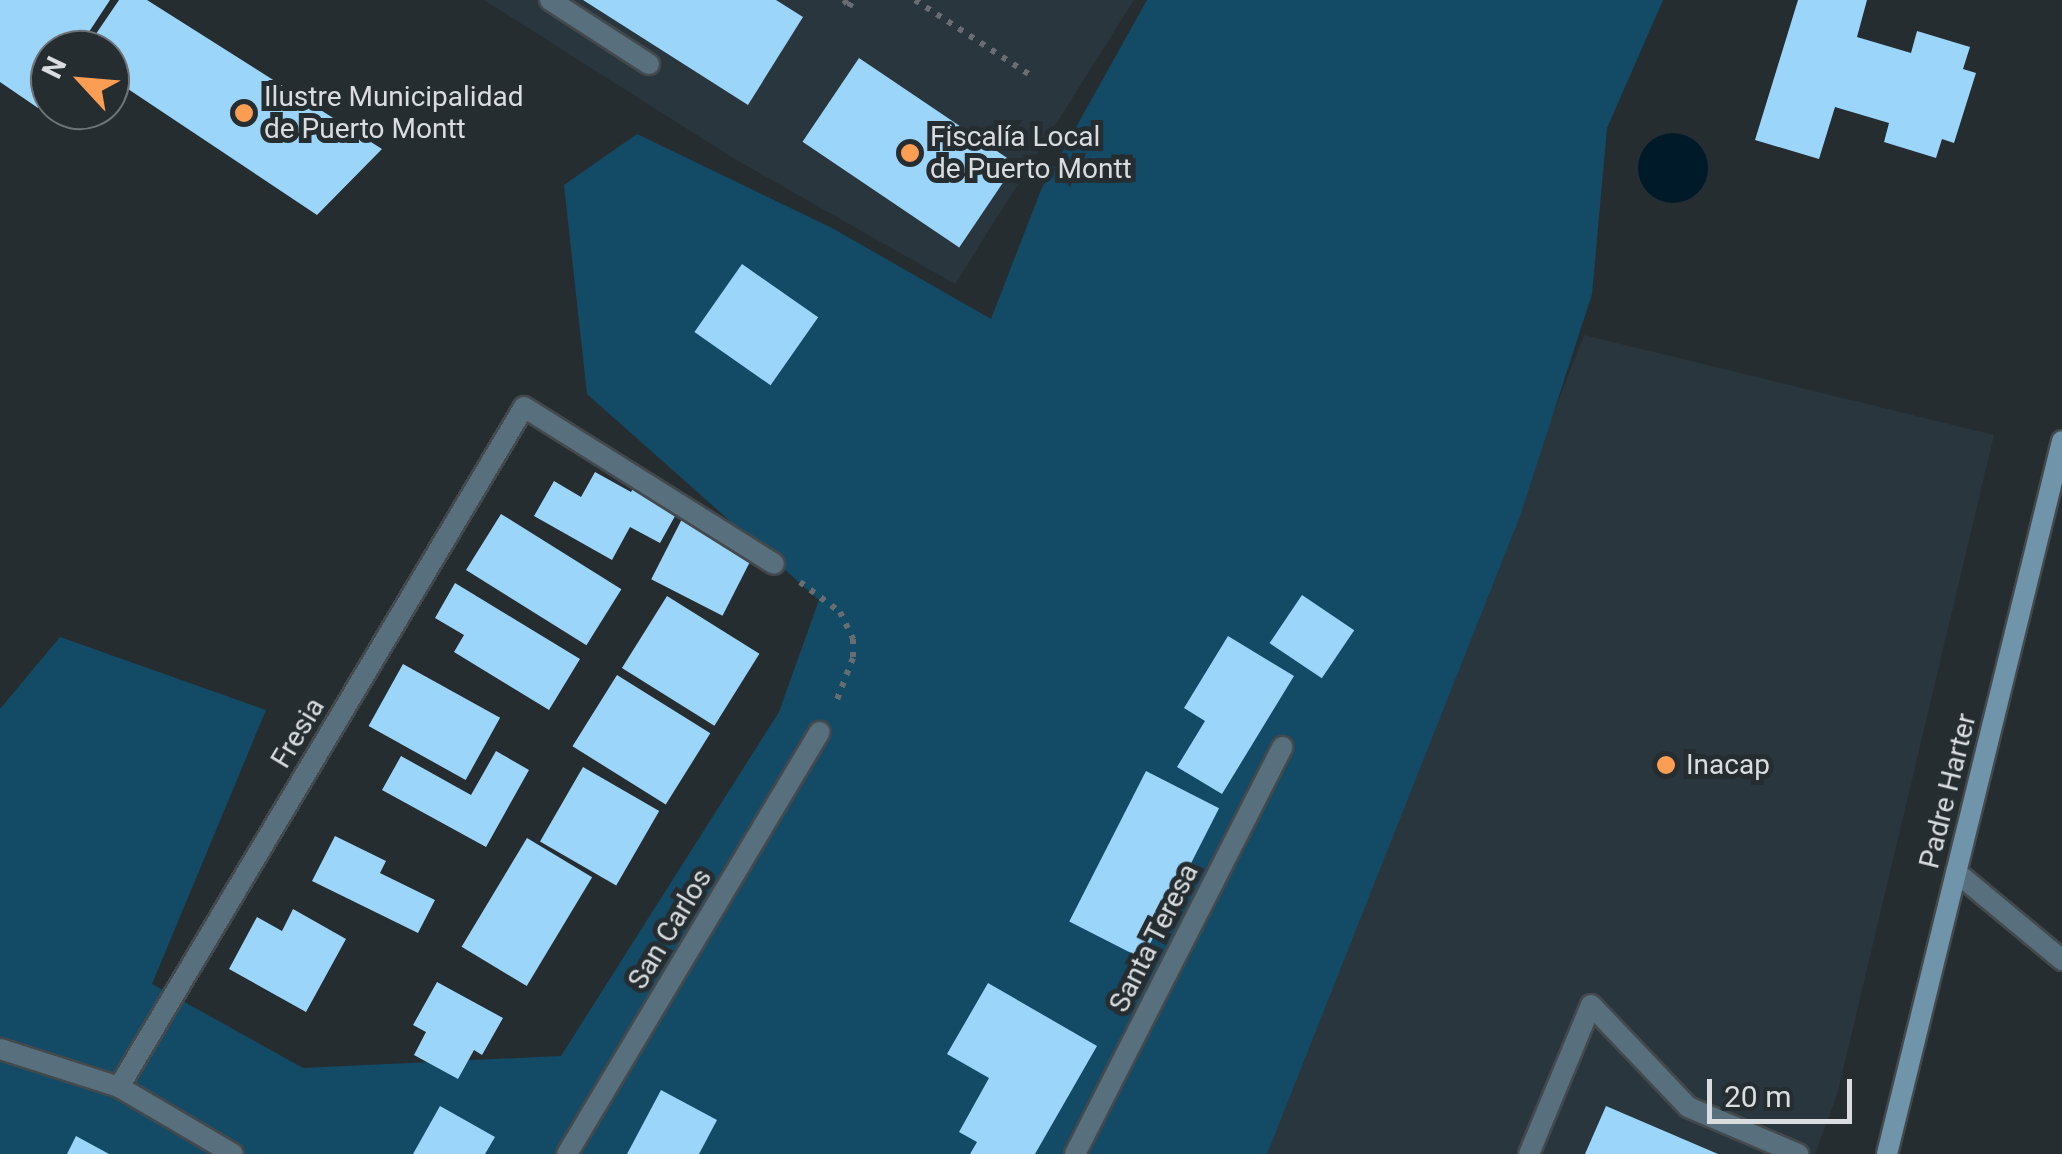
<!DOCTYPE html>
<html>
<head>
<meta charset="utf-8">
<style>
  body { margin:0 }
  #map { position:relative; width:2062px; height:1154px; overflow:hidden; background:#262d31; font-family:Roboto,sans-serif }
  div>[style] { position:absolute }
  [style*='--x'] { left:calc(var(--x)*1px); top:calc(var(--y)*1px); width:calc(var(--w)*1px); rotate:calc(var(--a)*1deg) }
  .built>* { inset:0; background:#29363e }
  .green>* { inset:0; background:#134b67 }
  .water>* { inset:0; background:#001a2a }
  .round { border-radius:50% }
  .building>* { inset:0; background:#9bd5f9; transform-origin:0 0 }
  .path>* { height:6px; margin-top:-3px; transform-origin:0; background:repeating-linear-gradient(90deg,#676d70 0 5px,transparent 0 13px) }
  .roads { filter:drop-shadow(2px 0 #43494d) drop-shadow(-2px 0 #43494d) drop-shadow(0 2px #43494d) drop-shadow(0 -2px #43494d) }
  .service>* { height:20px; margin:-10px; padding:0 10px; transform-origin:10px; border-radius:10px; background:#586f7d }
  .minor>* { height:20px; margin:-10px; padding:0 10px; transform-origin:10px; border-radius:10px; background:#586f7d }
  .secondary>* { height:20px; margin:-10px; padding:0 10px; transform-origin:10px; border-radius:10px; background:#7095ab }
  .dots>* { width:28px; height:28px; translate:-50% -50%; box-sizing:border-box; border:5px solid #262d31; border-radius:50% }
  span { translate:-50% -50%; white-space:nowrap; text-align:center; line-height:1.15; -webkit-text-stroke:10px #262d31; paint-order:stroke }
  .poi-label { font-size:28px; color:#d9dde0 }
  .left { translate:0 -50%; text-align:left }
  .street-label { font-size:28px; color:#d9dde0 }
  .north { position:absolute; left:30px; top:30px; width:100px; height:100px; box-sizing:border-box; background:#262d31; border:2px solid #6e7377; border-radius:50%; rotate:296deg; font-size:28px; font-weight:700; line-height:40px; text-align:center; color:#d9dde0 }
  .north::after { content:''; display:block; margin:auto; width:35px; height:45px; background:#fc9d54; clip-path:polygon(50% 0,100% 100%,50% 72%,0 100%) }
  .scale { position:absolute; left:1707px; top:1079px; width:145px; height:45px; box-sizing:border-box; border:5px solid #d9dde0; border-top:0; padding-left:12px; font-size:30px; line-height:35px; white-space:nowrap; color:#d9dde0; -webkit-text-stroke:8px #262d31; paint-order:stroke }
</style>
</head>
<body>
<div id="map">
  <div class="built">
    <div style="clip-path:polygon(484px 0,1134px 0,955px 284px,733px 158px)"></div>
    <div style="clip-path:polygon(1584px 335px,1994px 435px,1837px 1095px,1815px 1154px,1265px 1154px)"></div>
  </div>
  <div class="green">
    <div style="clip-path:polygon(1147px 0,1663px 0,1607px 128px,1592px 294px,1520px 516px,1267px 1154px,0 1154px,0 709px,60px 637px,266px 710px,152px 984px,303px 1068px,561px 1056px,779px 712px,819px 600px,587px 394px,564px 185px,637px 134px,832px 228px,991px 319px,1041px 190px)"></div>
  </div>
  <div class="water">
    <div class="round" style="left:1638px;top:133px;width:70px;height:70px"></div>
  </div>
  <div class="building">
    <div style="clip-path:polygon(0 0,110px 0,77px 50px,50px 50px,50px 90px,38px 108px,0 82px)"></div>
    <div style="clip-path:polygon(119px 0,147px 0,382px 149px,317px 215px,110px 77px,110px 50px,85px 50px)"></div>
    <div style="clip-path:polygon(583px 0,776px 0,803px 17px,748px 105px)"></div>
    <div style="clip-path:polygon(1798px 0,1867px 0,1857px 37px,1911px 53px,1917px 31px,1970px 47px,1963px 69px,1976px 73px,1954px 143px,1942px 139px,1936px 158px,1884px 142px,1889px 123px,1835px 107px,1819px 159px,1755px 140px)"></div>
    <div style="left:859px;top:58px;width:189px;height:101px;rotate:34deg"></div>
    <div style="left:742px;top:264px;width:93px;height:83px;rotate:35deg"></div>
    <div style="clip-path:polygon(595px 472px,631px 492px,635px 485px,679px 509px,660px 543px,630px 527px,612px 560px,534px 516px,554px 481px,581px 497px)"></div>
    <div style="left:501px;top:514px;width:142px;height:66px;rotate:32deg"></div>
    <div style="left:683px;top:517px;width:80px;height:70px;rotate:27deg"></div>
    <div style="clip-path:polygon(455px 583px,580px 659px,549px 710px,454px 652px,464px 635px,435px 618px)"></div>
    <div style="left:1302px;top:595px;width:63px;height:58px;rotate:34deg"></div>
    <div style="left:667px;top:596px;width:109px;height:85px;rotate:32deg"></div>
    <div style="clip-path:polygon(1228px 636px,1294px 676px,1222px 794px,1177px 767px,1205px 721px,1184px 708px)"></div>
    <div style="left:403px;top:664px;width:111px;height:71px;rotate:29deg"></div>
    <div style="left:617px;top:675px;width:110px;height:84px;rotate:32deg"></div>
    <div style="clip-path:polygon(496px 751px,529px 770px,486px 847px,382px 790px,401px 756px,471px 795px)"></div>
    <div style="left:583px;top:767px;width:88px;height:86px;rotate:30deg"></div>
    <div style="left:1146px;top:771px;width:82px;height:169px;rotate:27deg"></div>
    <div style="clip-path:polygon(335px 836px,386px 861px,380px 873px,435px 900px,418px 933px,312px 881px)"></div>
    <div style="left:527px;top:838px;width:76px;height:127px;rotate:31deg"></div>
    <div style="clip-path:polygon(293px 909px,346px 939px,306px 1012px,229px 969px,257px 917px,282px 931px)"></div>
    <div style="clip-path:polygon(437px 982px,503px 1018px,482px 1055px,474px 1050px,458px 1079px,414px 1055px,426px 1032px,413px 1025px)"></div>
    <div style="clip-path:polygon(988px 983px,1097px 1046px,1035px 1154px,970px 1154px,977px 1142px,959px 1132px,989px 1078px,947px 1054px)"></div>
    <div style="clip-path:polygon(661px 1090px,717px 1120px,699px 1154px,627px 1154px)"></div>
    <div style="clip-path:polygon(440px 1106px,495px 1137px,485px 1154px,413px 1154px)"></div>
    <div style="clip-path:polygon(1606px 1106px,1718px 1154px,1585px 1154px)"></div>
    <div style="clip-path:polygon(76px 1136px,109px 1154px,67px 1154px)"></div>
  </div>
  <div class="path">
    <div style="--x:844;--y:0;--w:9;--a:54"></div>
    <div style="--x:849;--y:7;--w:8;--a:-60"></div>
    <div style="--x:915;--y:0;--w:137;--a:33.1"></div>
    <div style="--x:800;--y:582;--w:50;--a:36.9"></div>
    <div style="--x:840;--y:612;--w:30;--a:64"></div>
    <div style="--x:853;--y:639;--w:19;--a:90"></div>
    <div style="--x:853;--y:658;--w:47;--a:111.1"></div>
  </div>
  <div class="roads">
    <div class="service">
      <div style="--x:550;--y:0;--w:118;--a:32.9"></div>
      <div style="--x:1529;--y:1154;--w:161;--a:-67.4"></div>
      <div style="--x:1591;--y:1005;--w:141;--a:46.4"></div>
      <div style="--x:1688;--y:1107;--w:120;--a:23.1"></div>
    </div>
    <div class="minor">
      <div style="--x:1956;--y:872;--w:138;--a:39.7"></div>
      <div style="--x:0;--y:1049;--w:125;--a:17.7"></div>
      <div style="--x:119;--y:1087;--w:132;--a:30.4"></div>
      <div style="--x:119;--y:1087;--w:791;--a:-59.22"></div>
      <div style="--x:524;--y:407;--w:295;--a:32.1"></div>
      <div style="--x:567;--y:1154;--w:492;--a:-59.1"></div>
      <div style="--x:1075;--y:1154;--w:457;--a:-63"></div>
    </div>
    <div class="secondary">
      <div style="--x:1887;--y:1154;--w:734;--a:-76.21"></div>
    </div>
  </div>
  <div class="dots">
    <div style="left:244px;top:113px;background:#fc9d54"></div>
    <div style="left:910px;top:153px;background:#fc9d54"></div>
    <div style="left:1666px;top:765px;background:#fc9d54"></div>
  </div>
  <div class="poi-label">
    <span class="left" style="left:264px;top:113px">Ilustre Municipalidad<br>de Puerto Montt</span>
    <span class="left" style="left:930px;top:153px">Fiscalía Local<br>de Puerto Montt</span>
    <span class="left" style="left:1686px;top:765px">Inacap</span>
  </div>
  <div class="street-label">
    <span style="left:298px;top:733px;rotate:-59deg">Fresia</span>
    <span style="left:1948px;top:791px;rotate:-76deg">Padre Harter</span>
    <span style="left:670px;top:929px;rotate:-59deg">San Carlos</span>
    <span style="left:1154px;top:938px;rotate:-63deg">Santa Teresa</span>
  </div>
  <div class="north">N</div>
  <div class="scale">20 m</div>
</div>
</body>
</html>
